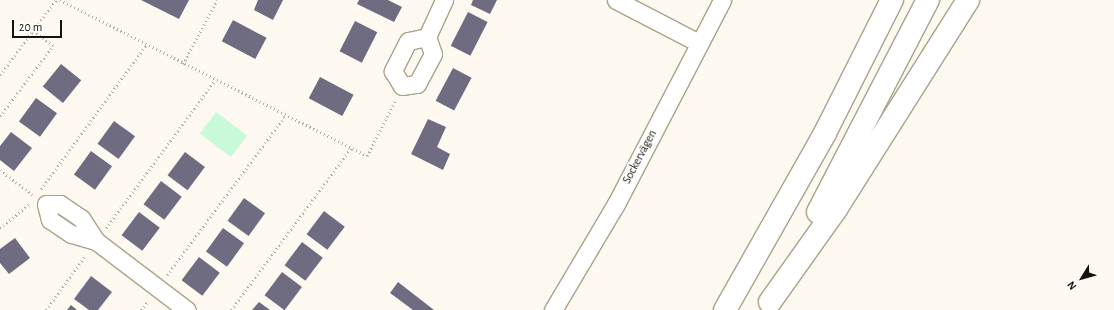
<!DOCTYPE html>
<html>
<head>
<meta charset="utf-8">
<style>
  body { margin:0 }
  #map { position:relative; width:1114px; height:310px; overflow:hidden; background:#fef9f0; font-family:"Alegreya Sans",sans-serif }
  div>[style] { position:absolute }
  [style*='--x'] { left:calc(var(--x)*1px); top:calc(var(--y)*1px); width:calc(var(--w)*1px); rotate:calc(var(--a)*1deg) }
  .green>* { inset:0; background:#c8f9d8; transform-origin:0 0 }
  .building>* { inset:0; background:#6f6c82; transform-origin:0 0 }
  .path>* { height:2.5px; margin-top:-1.25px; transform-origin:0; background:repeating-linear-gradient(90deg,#b1aca3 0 1px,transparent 0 4px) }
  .roads { filter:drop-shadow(1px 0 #aca18b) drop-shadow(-1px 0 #aca18b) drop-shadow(0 1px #aca18b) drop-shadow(0 -1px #aca18b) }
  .street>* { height:17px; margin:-8.5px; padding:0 8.5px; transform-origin:8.5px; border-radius:8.5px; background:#fff }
  .highway>* { height:22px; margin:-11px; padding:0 11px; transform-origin:11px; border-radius:11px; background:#fff }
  span { translate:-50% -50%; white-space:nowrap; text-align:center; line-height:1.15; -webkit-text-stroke:4px #fff; paint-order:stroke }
  .street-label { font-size:12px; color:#16120a }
  .north { position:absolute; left:1062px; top:258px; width:40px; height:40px; -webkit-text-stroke:3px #fff; paint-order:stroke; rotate:233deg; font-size:11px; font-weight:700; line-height:16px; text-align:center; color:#16120a }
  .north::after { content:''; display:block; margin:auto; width:14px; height:18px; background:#16120a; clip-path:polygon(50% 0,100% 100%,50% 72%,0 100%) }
  .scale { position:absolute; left:12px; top:20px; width:50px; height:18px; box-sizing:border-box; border:2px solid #16120a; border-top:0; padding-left:5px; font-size:12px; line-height:14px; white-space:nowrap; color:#16120a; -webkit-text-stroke:3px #fff; paint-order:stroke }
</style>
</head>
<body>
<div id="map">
  <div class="green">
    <div style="left:216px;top:112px;width:39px;height:27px;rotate:37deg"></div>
  </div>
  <div class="building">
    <div style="clip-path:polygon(141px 0,189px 0,179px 19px)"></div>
    <div style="clip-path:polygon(258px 0,283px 0,273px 20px,254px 10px)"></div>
    <div style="clip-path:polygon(359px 0,388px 0,402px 7px,394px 22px,357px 4px)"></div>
    <div style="clip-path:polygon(473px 0,497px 0,490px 14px,471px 5px)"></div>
    <div style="left:468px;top:12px;width:22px;height:38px;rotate:27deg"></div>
    <div style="left:233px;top:20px;width:38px;height:24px;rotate:28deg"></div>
    <div style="left:355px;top:21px;width:25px;height:34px;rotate:27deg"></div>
    <div style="left:61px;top:64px;width:26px;height:29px;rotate:39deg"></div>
    <div style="left:453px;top:68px;width:21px;height:37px;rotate:28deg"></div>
    <div style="left:320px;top:77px;width:38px;height:24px;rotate:28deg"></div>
    <div style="left:36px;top:98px;width:26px;height:29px;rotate:36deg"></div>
    <div style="clip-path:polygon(428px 119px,446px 127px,437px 147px,450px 154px,443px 170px,411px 154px)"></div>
    <div style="left:114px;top:121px;width:26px;height:28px;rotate:36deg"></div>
    <div style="clip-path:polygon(11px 132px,32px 148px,14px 171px,0 160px,0 146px)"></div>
    <div style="left:91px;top:151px;width:26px;height:29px;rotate:36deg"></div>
    <div style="left:185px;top:152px;width:25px;height:29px;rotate:37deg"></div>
    <div style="left:161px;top:181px;width:26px;height:29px;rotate:37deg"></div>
    <div style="left:244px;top:198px;width:26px;height:28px;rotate:36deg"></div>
    <div style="left:324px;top:211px;width:26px;height:29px;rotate:37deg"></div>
    <div style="left:139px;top:212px;width:26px;height:29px;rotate:37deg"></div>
    <div style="left:223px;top:228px;width:26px;height:29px;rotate:36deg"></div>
    <div style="clip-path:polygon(15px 238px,30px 258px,9px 274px,0 263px,0 249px)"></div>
    <div style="left:302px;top:242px;width:26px;height:29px;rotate:37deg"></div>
    <div style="left:199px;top:257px;width:26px;height:29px;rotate:37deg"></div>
    <div style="left:282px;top:272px;width:25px;height:29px;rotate:37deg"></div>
    <div style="clip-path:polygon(91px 276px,112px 292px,98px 310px,89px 310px,74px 299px)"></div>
    <div style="clip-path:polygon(398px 282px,434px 310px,413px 310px,390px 293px)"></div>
    <div style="clip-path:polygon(259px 302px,270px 310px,252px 310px)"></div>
    <div style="clip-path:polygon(71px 305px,77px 310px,67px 310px)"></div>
  </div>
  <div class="path">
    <div style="--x:60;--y:0;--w:344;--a:26.9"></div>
    <div style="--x:367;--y:156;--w:64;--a:-63"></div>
    <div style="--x:183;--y:64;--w:72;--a:-62"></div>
    <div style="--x:0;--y:75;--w:94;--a:-53.3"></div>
    <div style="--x:0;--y:116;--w:88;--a:-52.9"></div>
    <div style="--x:53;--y:46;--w:26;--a:-144"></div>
    <div style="--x:0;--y:170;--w:41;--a:37.1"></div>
    <div style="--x:41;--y:189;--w:178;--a:-53.9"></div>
    <div style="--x:0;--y:228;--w:38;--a:-39"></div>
    <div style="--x:106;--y:228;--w:184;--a:-53.6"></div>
    <div style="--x:167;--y:275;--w:198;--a:-53.4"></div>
    <div style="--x:46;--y:310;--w:67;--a:-54.2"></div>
    <div style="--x:141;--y:310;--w:11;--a:-52"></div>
    <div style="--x:231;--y:310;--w:202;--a:-53.5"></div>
  </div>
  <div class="roads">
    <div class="street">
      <div style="--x:616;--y:0;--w:93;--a:27.4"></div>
      <div style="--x:427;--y:37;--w:19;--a:168"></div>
      <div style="--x:408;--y:41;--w:34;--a:117"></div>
      <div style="--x:393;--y:71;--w:17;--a:59"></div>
      <div style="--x:402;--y:86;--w:15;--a:-8"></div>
      <div style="--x:417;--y:84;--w:34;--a:-62"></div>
      <div style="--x:433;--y:54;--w:18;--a:-109"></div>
      <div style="--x:427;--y:37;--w:41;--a:-65.3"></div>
      <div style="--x:96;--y:241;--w:26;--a:-164"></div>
      <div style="--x:71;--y:234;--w:25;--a:-146"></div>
      <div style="--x:50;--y:220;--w:16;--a:-104"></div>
      <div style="--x:46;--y:204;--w:14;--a:0"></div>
      <div style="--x:60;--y:204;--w:25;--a:34"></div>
      <div style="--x:81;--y:218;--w:27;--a:57"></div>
      <div style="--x:96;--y:241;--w:114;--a:37.2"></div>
      <div style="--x:553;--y:310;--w:123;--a:-59.3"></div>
      <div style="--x:616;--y:204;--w:230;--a:-62.5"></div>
    </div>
    <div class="highway">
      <div style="--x:818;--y:212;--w:239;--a:-62.6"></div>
      <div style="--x:770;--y:302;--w:114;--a:-54.6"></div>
      <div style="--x:836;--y:209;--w:247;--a:-57.7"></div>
      <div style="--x:725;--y:310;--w:203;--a:-60.5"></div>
      <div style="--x:825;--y:133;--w:149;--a:-63.3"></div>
    </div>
  </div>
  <div class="street-label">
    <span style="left:640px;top:157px;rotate:-62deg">Sockervägen</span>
  </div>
  <div class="north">N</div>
  <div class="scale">20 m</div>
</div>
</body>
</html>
